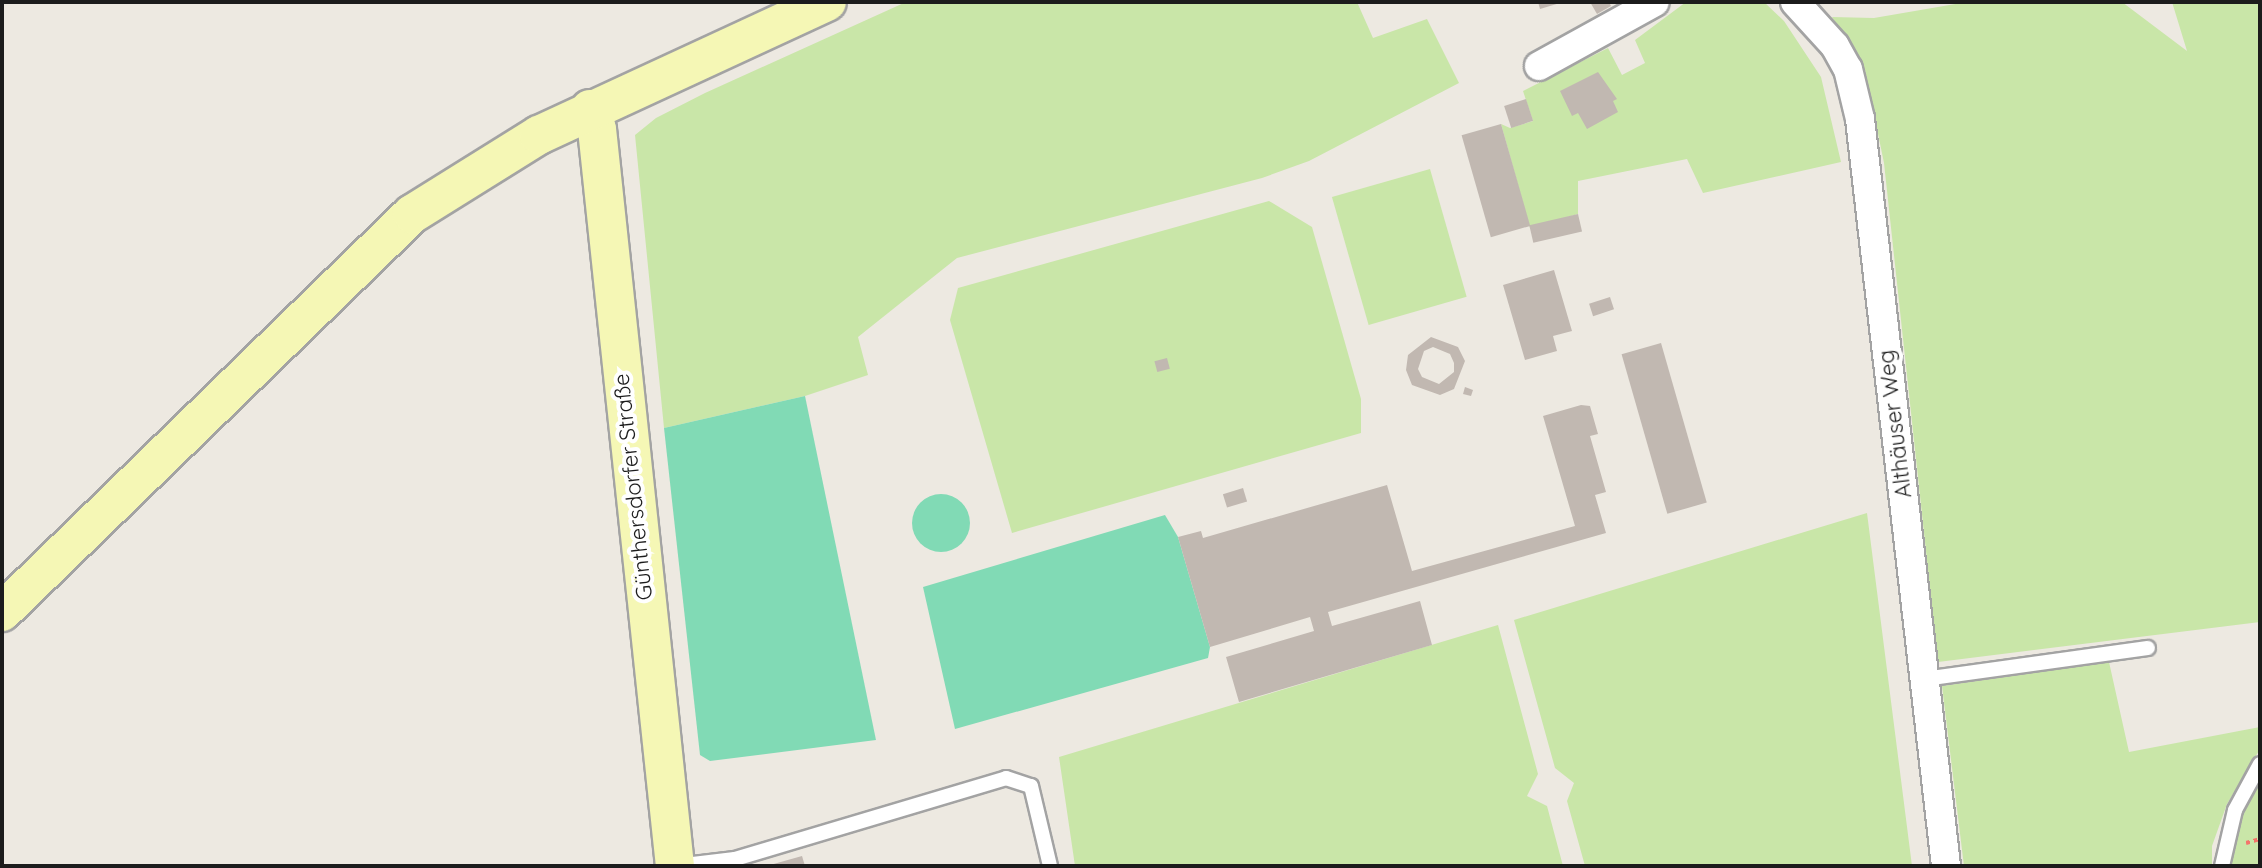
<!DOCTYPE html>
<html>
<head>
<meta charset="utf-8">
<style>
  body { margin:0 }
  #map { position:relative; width:2262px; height:868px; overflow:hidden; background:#ede9e1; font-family:Quicksand,sans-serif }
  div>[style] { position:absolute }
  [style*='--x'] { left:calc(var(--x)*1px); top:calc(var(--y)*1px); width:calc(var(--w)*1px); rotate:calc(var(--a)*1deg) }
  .grass>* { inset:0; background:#c9e6a8; transform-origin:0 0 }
  .pitch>* { inset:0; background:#81dab5 }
  .round { border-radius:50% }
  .building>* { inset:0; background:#c1b8b1; transform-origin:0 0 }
  .path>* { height:4px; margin-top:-2px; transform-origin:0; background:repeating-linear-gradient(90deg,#f4746b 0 4px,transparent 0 8px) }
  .roads { filter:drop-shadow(2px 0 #a3a3a3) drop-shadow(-2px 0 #a3a3a3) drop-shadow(0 2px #a3a3a3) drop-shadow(0 -2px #a3a3a3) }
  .lane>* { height:14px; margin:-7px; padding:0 7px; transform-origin:7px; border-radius:7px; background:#fff }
  .street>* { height:28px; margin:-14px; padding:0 14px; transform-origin:14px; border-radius:14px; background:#fff }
  .secondary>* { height:38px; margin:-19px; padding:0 19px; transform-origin:19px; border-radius:19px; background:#f5f7b5 }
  span { translate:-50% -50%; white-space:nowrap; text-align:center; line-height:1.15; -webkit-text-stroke:8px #fff; paint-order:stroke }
  .street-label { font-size:22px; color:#1c1c1c }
  .frame { position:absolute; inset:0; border:4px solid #1c1c1c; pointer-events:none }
</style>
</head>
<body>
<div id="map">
  <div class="grass">
    <div style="clip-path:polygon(906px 2px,1357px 2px,1373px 38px,1427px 19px,1459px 83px,1309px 161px,1262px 178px,957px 258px,858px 337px,868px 375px,805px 396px,664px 428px,635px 135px,656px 118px,705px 93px)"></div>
    <div style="clip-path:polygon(1686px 2px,1764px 2px,1784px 21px,1821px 77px,1841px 162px,1703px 193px,1687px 159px,1578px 181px,1578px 214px,1530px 228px,1501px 124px,1510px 128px,1533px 121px,1523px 91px,1608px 48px,1622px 75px,1645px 63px,1635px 40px)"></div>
    <div style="clip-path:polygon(1967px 2px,2122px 2px,2187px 51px,2172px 2px,2260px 2px,2260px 622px,1938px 662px,1884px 163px,1865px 70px,1832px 17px,1874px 18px)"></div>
    <div style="left:1430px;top:169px;width:133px;height:102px;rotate:74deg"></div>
    <div style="clip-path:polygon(1269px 201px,1312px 227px,1361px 399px,1361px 433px,1012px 533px,950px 320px,958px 288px)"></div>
    <div style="clip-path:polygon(1867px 513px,1912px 866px,1585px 866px,1567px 801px,1574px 783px,1555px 768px,1514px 620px)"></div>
    <div style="clip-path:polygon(1498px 625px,1538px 774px,1527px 796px,1547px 806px,1563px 866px,1075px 866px,1059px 757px)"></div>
    <div style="clip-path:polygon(2109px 662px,2129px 752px,2260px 727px,2260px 749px,2227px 804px,2212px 846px,2212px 866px,1964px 866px,1942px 686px)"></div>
    <div style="clip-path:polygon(2260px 779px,2260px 866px,2230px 866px,2241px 814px)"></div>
  </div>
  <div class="pitch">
    <div style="clip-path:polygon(805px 396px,876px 740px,710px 761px,700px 755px,664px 428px)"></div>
    <div class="round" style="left:912px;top:494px;width:58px;height:58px"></div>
    <div style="clip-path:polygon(1165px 515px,1178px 537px,1210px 647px,1208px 658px,955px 729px,923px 587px)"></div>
  </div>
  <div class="building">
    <div style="clip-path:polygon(1538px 2px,1560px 2px,1560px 3px,1540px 9px)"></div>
    <div style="clip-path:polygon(1590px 2px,1609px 2px,1611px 6px,1597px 14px)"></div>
    <div style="clip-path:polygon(1598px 72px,1617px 99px,1613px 101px,1618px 112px,1587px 129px,1578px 113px,1572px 116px,1560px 91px)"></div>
    <div style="left:1526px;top:99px;width:23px;height:23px;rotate:72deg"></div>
    <div style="left:1501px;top:124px;width:106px;height:41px;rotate:74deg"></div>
    <div style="left:1578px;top:214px;width:18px;height:50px;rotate:77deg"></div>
    <div style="clip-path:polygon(1554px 270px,1572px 331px,1553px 336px,1557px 351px,1525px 360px,1503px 285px)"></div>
    <div style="left:1610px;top:297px;width:13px;height:22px;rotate:72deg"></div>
    <div style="clip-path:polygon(evenodd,1431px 337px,1458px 347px,1465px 361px,1454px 389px,1440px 395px,1412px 385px,1406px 370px,1408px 355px,1431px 337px,1433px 347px,1450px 354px,1454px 363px,1454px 372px,1439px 384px,1422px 377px,1418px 369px,1424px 351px,1433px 347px)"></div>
    <div style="left:1661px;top:343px;width:166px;height:41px;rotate:74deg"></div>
    <div style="left:1167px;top:358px;width:11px;height:13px;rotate:75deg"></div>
    <div style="clip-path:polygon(1465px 387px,1473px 390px,1471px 396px,1463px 394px)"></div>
    <div style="clip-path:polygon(1581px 405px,1590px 406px,1598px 434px,1590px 436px,1606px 492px,1595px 495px,1606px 533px,1328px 612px,1332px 626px,1420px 601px,1432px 645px,1239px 702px,1226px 657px,1314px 631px,1310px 617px,1210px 647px,1178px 537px,1201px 531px,1203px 538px,1387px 485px,1412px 571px,1575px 526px,1543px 416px)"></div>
    <div style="left:1243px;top:488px;width:14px;height:21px;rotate:73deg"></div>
    <div style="clip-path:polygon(802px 856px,805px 866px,770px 866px,770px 865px)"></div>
  </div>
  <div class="path">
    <div style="--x:2246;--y:843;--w:15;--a:-16"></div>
  </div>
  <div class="roads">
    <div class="lane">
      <div style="--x:1924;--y:679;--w:226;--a:-7.9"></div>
      <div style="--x:676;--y:866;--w:59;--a:-6.8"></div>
      <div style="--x:735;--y:859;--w:283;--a:-16.6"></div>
      <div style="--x:1006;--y:778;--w:26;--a:18"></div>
      <div style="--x:1031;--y:786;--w:82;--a:76.6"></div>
      <div style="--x:2222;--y:866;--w:57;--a:-76.9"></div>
      <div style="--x:2235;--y:810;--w:52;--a:-61.5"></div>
    </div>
    <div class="street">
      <div style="--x:1795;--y:2;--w:59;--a:47.7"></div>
      <div style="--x:1835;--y:46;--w:26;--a:61"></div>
      <div style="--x:1848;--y:69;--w:51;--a:76.5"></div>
      <div style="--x:1860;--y:119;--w:752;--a:83.43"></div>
      <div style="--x:1539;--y:66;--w:132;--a:-28.9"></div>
    </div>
    <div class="secondary">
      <div style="--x:590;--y:109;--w:21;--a:71"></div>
      <div style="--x:597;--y:129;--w:741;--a:83.96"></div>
      <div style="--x:2;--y:612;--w:571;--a:-44.15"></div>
      <div style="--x:412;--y:214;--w:150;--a:-31.9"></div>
      <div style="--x:539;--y:135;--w:317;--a:-24.8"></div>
    </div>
  </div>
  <div class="street-label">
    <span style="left:1895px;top:424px;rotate:-97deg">Althäuser Weg</span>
    <span style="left:633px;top:487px;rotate:-96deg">Günthersdorfer Straße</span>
  </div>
  <div class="frame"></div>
</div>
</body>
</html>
